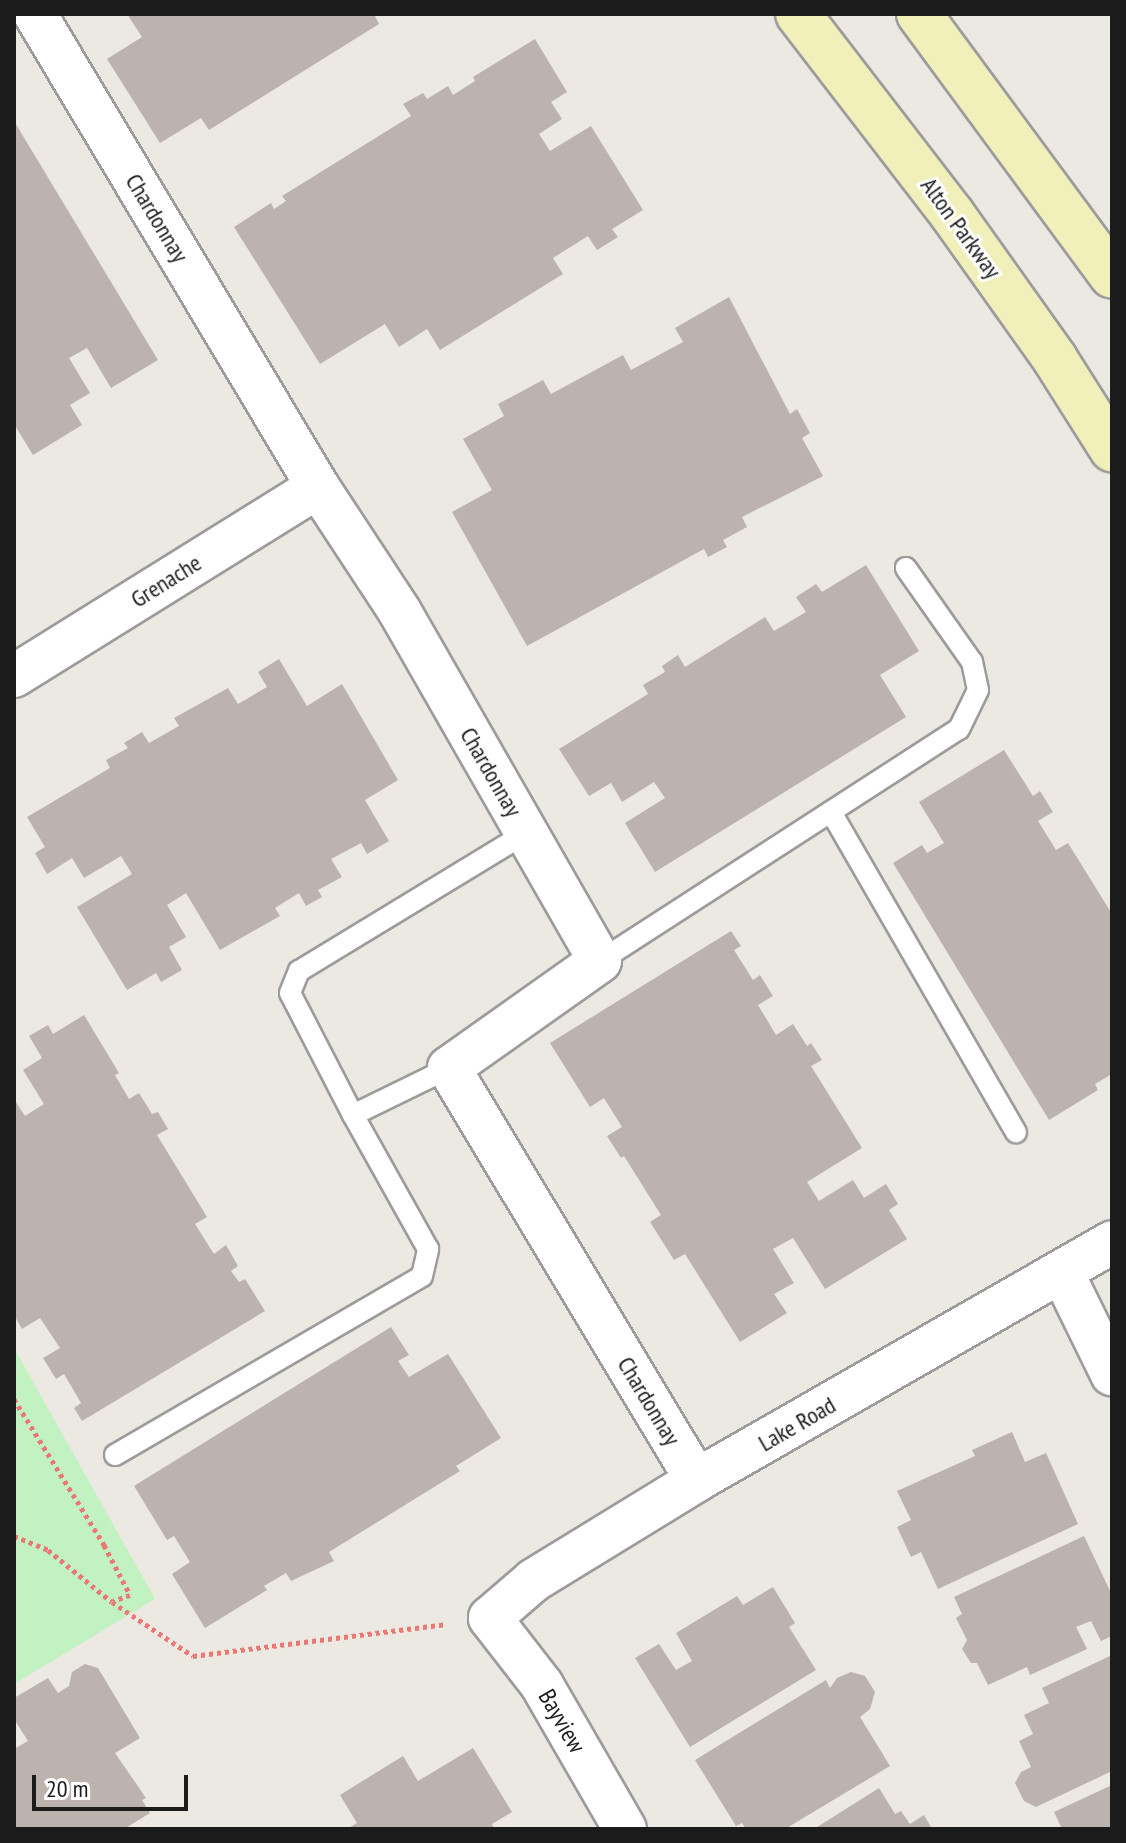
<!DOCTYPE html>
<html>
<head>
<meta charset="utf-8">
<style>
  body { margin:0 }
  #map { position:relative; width:1126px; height:1843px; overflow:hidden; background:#ece8e2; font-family:"PT Sans Narrow",sans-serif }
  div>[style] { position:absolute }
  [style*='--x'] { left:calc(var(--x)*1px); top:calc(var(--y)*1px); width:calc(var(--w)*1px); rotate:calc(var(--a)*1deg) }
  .park>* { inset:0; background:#c2f2c2 }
  .building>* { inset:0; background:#bcb3af }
  .path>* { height:5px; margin-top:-2.5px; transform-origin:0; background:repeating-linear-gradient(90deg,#ea7875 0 4px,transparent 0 8px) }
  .roads { filter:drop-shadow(2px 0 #9c9c9c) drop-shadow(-2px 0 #9c9c9c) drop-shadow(0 2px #9c9c9c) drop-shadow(0 -2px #9c9c9c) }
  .lane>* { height:20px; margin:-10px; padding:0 10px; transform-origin:10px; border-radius:10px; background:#fff }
  .street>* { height:42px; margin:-21px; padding:0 21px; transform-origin:21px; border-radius:21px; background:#fff }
  .secondary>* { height:44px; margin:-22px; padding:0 22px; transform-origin:22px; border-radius:22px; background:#f2f0ba }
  span { translate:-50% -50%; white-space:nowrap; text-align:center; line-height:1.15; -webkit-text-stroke:6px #fff; paint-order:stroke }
  .street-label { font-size:24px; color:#1b1b1b }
  .frame { position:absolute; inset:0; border:16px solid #1b1b1b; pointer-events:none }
  .scale { position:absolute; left:32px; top:1775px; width:156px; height:36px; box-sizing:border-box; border:4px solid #1b1b1b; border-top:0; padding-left:10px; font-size:24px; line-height:28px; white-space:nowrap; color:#1b1b1b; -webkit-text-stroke:6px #fff; paint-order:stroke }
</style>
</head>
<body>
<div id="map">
  <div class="park">
    <div style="clip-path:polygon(14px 1348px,155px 1599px,14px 1684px)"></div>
  </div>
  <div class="building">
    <div style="clip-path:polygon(127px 14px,379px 14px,375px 16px,379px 24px,209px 130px,201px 118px,160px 143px,107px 59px,142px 37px)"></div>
    <div style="clip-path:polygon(535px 39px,567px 92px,551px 102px,562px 119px,539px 134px,550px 151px,591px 126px,643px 210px,612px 229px,618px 237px,597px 250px,588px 236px,553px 258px,563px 274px,440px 350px,427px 329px,399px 347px,385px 324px,320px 364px,234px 227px,271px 203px,274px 209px,286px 201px,282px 196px,411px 116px,403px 104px,423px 93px,427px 99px,448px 86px,453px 95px,475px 81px,473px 77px)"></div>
    <div style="clip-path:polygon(14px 121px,158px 360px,111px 388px,87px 348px,69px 358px,90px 393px,70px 405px,82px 425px,33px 455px,14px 424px)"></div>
    <div style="clip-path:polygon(729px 297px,790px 414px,797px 409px,810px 433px,802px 438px,823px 476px,742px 517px,747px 527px,723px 540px,727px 547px,708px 557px,704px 549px,527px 646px,452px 512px,492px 490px,463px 439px,504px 416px,498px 404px,543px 380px,551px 394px,623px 355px,631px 370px,683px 342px,675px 328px)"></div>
    <div style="clip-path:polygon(866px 565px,919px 651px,880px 675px,906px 717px,655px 872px,625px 823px,665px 798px,654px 782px,622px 802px,611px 783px,589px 796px,559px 749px,648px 694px,643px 685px,665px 672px,662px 666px,678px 655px,685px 667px,765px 617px,774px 631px,806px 612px,796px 597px,816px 584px,822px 592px)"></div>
    <div style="clip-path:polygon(279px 659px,307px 706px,342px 684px,398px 780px,365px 800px,389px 841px,367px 854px,361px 843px,331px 859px,342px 877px,318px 890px,322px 897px,306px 906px,299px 893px,275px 908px,280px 916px,220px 950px,186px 893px,167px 905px,186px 937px,169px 947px,182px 970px,161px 982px,156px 973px,127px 990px,77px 907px,132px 874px,121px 856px,84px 878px,72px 858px,47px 874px,35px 853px,45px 847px,27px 817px,110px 768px,106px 760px,128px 748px,124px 743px,142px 732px,149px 743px,179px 726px,174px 718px,228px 688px,238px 704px,267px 687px,258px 672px)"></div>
    <div style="clip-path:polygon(1004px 750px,1033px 796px,1040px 791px,1053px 812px,1038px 821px,1056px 850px,1068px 843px,1112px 914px,1112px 1074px,1095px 1084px,1098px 1090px,1049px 1120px,893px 863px,922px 845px,927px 853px,944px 843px,919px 802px)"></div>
    <div style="clip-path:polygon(731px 931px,741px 946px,734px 950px,753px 980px,760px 975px,773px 996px,758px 1005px,776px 1035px,793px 1024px,807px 1046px,811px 1043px,822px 1060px,811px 1066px,862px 1148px,807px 1182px,819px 1201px,853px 1180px,864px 1198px,886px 1184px,898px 1204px,889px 1210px,907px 1239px,825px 1289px,793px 1238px,773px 1249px,794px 1283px,774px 1294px,787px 1313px,740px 1342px,685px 1254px,674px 1260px,650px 1222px,661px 1215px,624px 1156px,621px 1158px,607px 1136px,622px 1127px,604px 1098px,590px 1107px,550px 1043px)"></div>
    <div style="clip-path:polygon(84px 1015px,119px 1073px,115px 1075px,129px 1099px,139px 1093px,152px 1114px,158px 1112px,168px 1129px,157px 1135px,207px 1217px,195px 1224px,214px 1254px,226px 1245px,238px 1266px,231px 1271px,239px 1282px,245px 1279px,265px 1311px,82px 1421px,74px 1408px,81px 1403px,64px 1374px,56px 1379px,43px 1358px,60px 1348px,40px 1318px,22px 1329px,14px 1315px,14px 1099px,25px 1116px,44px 1104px,23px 1070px,42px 1058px,29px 1036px,48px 1025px,53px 1034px)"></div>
    <div style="clip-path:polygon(391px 1327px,409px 1355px,398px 1361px,409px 1377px,448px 1354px,501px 1438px,456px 1466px,460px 1471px,329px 1552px,334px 1561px,291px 1581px,286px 1573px,264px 1586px,267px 1590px,205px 1628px,172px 1574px,190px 1562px,174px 1536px,167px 1540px,134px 1486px)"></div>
    <div style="clip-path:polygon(1012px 1432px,1025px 1462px,1046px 1453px,1078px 1524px,938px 1589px,921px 1552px,911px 1557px,897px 1527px,911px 1520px,897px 1491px,975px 1456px,972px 1450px)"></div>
    <div style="clip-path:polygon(1084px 1536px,1112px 1595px,1112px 1636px,1101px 1641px,1091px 1621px,1076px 1627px,1087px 1649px,1030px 1675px,1027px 1667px,988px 1685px,977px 1663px,971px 1663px,962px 1649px,967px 1640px,956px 1618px,962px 1614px,954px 1597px)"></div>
    <div style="clip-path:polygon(773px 1587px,795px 1623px,789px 1627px,816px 1670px,690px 1747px,635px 1658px,659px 1644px,676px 1670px,692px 1661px,676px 1633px,737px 1596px,743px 1605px)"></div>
    <div style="clip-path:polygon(1110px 1656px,1112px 1771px,1036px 1807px,1024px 1801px,1015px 1783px,1021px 1772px,1031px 1767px,1019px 1741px,1033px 1734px,1024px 1715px,1049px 1703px,1042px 1688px)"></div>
    <div style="clip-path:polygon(85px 1664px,98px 1668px,140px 1738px,115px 1753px,146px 1798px,142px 1800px,150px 1813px,124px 1829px,14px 1829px,14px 1749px,28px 1741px,14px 1719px,14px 1698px,48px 1678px,58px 1693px,69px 1686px,72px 1672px)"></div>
    <div style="clip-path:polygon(851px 1672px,865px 1676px,875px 1692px,870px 1709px,860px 1717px,890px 1766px,785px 1829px,746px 1829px,742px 1823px,736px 1826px,695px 1760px,826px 1680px,830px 1688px,837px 1678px)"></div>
    <div style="clip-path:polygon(473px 1748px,512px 1812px,492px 1824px,494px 1829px,347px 1829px,357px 1823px,340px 1795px,403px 1756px,418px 1781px)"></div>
    <div style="clip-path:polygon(1112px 1785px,1112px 1829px,1062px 1829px,1054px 1812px)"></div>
    <div style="clip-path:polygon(879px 1788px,895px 1814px,901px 1811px,910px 1824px,924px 1815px,932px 1829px,814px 1829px)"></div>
  </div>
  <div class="path">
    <div style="--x:14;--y:1399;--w:172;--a:58.3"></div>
    <div style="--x:104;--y:1545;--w:56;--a:62.5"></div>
    <div style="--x:130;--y:1595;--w:18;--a:161"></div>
    <div style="--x:14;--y:1536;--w:37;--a:22"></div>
    <div style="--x:48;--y:1550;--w:82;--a:39.1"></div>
    <div style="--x:112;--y:1602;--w:97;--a:33.7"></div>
    <div style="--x:193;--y:1656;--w:254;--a:-7.2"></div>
  </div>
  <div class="roads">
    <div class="lane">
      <div style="--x:831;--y:812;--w:370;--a:60"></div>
      <div style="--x:600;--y:961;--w:427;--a:-32.9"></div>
      <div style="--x:959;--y:729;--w:43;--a:-64"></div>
      <div style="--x:978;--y:690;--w:29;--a:-102"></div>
      <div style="--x:972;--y:662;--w:115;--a:-125.1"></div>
      <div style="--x:353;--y:1115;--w:137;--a:-117.3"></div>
      <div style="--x:290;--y:993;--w:24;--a:-68"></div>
      <div style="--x:299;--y:971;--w:266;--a:-31.3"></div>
      <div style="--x:115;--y:1455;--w:355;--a:-30.2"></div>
      <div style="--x:422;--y:1276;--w:28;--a:-77"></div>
      <div style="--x:428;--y:1249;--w:154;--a:-119.2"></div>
      <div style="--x:353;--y:1115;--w:107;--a:-26.1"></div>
    </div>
    <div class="street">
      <div style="--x:35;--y:14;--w:551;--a:59.11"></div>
      <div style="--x:318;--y:487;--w:149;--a:56.7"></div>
      <div style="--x:400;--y:612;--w:402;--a:60.2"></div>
      <div style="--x:600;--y:961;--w:185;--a:144.7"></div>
      <div style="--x:449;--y:1068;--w:481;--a:59"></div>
      <div style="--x:14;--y:676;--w:358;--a:-31.9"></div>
      <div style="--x:1062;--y:1272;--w:114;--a:63.9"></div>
      <div style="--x:625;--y:1829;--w:166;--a:-120"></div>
      <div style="--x:542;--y:1685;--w:85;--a:-127.8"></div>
      <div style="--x:490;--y:1618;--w:58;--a:-40.8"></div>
      <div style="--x:534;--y:1580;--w:191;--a:-31.5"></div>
      <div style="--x:697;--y:1480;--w:478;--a:-29.8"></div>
    </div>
    <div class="secondary">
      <div style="--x:798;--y:14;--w:252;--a:52.4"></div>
      <div style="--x:952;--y:214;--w:178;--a:54.6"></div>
      <div style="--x:1055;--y:359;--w:107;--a:57.7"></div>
      <div style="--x:919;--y:14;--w:325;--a:53.6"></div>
    </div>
  </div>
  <div class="street-label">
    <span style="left:157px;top:218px;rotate:59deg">Chardonnay</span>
    <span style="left:961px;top:228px;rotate:54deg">Alton Parkway</span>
    <span style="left:166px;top:581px;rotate:-32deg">Grenache</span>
    <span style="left:491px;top:772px;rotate:60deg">Chardonnay</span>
    <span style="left:649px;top:1401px;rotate:59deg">Chardonnay</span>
    <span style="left:797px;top:1424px;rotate:-30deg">Lake Road</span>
    <span style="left:562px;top:1721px;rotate:60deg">Bayview</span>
  </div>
  <div class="frame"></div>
  <div class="scale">20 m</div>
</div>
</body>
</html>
